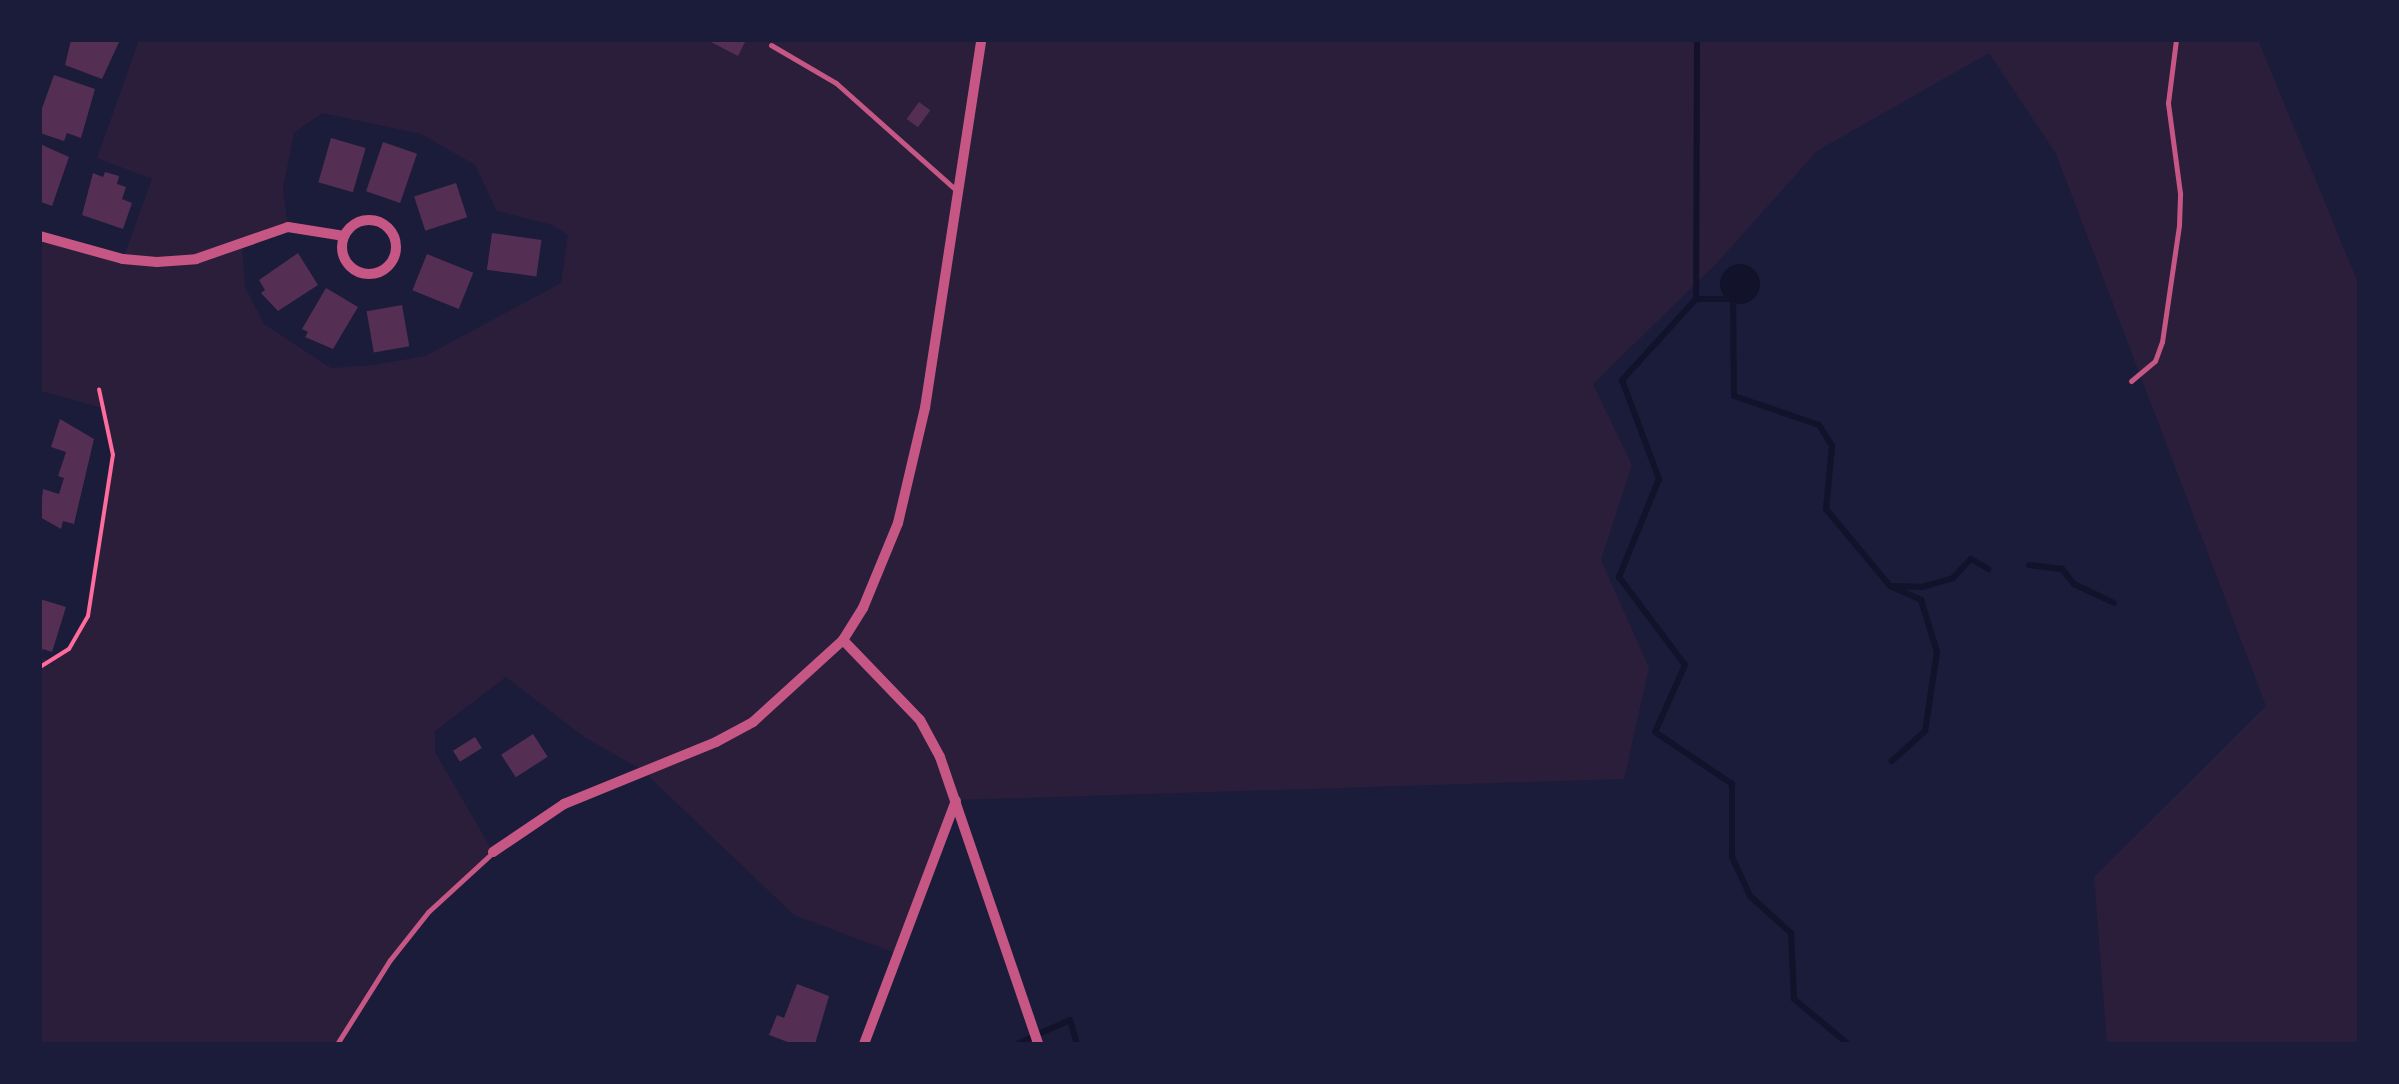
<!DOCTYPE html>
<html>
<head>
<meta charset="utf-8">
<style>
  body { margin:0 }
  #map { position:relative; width:2399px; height:1084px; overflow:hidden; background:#1b1b3a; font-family:"DM Sans",sans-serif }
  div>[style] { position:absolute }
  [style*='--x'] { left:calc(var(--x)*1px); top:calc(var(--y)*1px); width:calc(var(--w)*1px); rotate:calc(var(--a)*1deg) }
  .green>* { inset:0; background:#2a1e3b }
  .water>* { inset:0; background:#12122b }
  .round { border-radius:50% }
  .stream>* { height:6px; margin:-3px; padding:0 3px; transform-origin:3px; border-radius:3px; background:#12122b }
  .building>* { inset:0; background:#542f53; transform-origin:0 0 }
  .path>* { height:4px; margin:-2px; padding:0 2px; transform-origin:2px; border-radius:2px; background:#ff6b9d }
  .service>* { height:5px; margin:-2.5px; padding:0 2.5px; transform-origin:2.5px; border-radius:2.5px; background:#c65784 }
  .minor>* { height:10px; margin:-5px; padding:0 5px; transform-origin:5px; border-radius:5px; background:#c65784 }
  .minor>.ring { margin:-5px; padding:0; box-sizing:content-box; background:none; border:10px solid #c65784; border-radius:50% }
  span { translate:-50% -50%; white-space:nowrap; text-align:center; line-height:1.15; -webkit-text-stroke:8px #1b1b3a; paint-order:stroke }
  .frame { position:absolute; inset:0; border:42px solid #1b1b3a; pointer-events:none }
</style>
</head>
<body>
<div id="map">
  <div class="green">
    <div style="clip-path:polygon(evenodd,139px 40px,2258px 40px,2359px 285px,2359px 1044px,2107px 1044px,2094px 877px,2266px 706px,2056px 154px,1989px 53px,1817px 151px,1716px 264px,1593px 384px,1632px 465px,1601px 560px,1649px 668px,1624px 779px,957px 800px,898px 954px,794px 915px,642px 770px,584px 737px,506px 677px,435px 731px,435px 752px,493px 852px,428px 912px,390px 960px,337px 1044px,40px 1044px,40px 657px,50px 661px,69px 649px,88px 616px,113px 455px,103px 408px,40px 391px,40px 236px,123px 259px,152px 179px,97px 158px,139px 40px,322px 113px,421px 134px,475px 165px,497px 211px,552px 225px,568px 235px,561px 283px,425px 356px,373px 365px,331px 368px,264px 324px,245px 287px,242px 242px,288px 227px,283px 189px,294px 133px,322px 113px)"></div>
  </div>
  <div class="water">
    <div class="round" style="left:1720px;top:264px;width:40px;height:40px"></div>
  </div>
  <div class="stream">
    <div style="--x:1697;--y:40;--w:259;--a:90.2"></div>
    <div style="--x:1696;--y:299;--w:110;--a:132.4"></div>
    <div style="--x:1622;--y:380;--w:106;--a:69.5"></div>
    <div style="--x:1659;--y:479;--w:106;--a:112.2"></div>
    <div style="--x:1619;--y:577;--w:110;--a:53.1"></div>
    <div style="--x:1685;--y:665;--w:73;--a:114.1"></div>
    <div style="--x:1655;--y:732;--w:93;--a:34"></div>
    <div style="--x:1732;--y:784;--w:73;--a:90"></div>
    <div style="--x:1732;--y:857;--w:43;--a:65.2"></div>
    <div style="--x:1750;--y:896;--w:55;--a:42.1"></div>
    <div style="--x:1791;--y:933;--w:66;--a:87.4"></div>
    <div style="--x:1794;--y:999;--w:70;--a:39.8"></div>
    <div style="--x:1696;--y:299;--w:37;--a:0"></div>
    <div style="--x:1733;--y:299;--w:97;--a:89.4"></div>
    <div style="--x:1734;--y:396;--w:90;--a:18.8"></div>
    <div style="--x:1819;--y:425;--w:25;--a:58"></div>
    <div style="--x:1832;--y:446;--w:63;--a:95.4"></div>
    <div style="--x:1826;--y:509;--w:100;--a:50.3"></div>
    <div style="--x:1890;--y:586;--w:34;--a:24"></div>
    <div style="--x:1921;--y:600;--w:54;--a:72.9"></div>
    <div style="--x:1937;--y:652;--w:80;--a:98.6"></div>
    <div style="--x:1925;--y:731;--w:45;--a:137.7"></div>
    <div style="--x:2029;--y:565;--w:33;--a:7"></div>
    <div style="--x:2062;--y:569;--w:19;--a:51"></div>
    <div style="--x:2074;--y:584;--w:44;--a:25.4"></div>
    <div style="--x:1894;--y:586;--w:28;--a:2"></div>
    <div style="--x:1922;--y:587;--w:32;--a:-16"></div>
    <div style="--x:1953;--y:578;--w:26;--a:-47"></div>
    <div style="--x:1971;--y:559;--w:20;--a:30"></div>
    <div style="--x:1017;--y:1044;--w:58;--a:-24.4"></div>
    <div style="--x:1070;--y:1020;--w:25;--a:74"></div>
  </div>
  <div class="building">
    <div style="clip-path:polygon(71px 40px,120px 40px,102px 79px,65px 65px)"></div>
    <div style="clip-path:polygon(707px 40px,746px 40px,738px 56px)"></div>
    <div style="clip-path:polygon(54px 75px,95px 89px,81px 138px,67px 133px,64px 141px,40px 133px,40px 114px)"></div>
    <div style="left:919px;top:102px;width:14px;height:21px;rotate:36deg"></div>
    <div style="left:331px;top:138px;width:36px;height:46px;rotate:16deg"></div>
    <div style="left:383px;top:142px;width:36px;height:52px;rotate:19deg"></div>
    <div style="clip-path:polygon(40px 144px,69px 157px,52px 206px,41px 202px)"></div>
    <div style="clip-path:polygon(105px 172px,119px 176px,117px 184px,126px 187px,122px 199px,132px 203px,123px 229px,82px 215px,93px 173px,103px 177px)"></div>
    <div style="left:456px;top:183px;width:36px;height:44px;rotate:72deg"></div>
    <div style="left:492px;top:233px;width:50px;height:37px;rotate:8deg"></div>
    <div style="clip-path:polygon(298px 253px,318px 285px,278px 311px,261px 293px,265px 290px,259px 280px)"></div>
    <div style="left:427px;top:254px;width:50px;height:39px;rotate:22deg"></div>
    <div style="clip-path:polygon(326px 288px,358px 307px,333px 349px,305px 337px,308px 332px,302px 329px)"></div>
    <div style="left:402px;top:305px;width:42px;height:36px;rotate:80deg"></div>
    <div style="clip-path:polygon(60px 419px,94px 439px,74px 524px,63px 521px,61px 529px,40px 517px,43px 489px,59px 494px,64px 478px,58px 476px,66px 452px,51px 447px)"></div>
    <div style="clip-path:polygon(40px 599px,66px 607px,52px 652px,43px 649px,40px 656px)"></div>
    <div style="left:533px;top:734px;width:27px;height:38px;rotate:57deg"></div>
    <div style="left:475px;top:737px;width:13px;height:26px;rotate:58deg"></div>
    <div style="clip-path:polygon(797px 984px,829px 996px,815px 1044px,793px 1044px,769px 1035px,777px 1015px,784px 1018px)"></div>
  </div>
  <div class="path">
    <div style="--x:40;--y:667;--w:34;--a:-32"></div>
    <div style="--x:69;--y:649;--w:38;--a:-60"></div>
    <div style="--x:88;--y:616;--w:163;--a:-81.2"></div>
    <div style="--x:113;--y:455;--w:67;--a:-102"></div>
  </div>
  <div class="service">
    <div style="--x:771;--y:45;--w:75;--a:30.3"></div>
    <div style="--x:836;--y:83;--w:161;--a:41.7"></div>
    <div style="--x:2131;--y:381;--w:31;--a:-40"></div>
    <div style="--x:2155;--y:361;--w:20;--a:-70"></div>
    <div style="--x:2162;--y:342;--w:118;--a:-81.7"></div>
    <div style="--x:2179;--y:225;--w:32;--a:-88"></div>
    <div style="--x:2180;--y:193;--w:91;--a:-97.6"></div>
    <div style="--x:2168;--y:103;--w:64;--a:-82.8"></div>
    <div style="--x:337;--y:1044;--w:99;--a:-57.8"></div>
    <div style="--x:390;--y:960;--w:61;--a:-51.6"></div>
    <div style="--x:428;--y:912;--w:86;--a:-42.6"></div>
  </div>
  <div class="minor">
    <div class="ring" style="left:342px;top:220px;width:44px;height:44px"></div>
    <div style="--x:40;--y:236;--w:86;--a:15.5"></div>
    <div style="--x:123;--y:259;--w:34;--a:5"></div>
    <div style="--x:157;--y:262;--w:39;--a:-4"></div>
    <div style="--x:196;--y:259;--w:97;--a:-19.2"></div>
    <div style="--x:288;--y:227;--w:57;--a:9.1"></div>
    <div style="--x:843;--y:640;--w:111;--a:46.1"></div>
    <div style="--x:920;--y:720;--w:42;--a:61.6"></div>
    <div style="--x:940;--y:757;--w:303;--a:71.1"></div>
    <div style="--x:493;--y:852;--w:86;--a:-34.1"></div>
    <div style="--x:564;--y:804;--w:164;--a:-22.2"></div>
    <div style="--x:716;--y:742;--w:42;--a:-28.4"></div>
    <div style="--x:753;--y:722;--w:122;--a:-42.3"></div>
    <div style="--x:843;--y:640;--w:38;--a:-58"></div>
    <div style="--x:863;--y:608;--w:92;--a:-67.6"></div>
    <div style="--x:898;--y:523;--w:118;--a:-76.8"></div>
    <div style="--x:925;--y:408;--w:372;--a:-81.3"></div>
    <div style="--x:864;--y:1044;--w:260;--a:-69.3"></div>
  </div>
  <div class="frame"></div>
</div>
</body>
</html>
